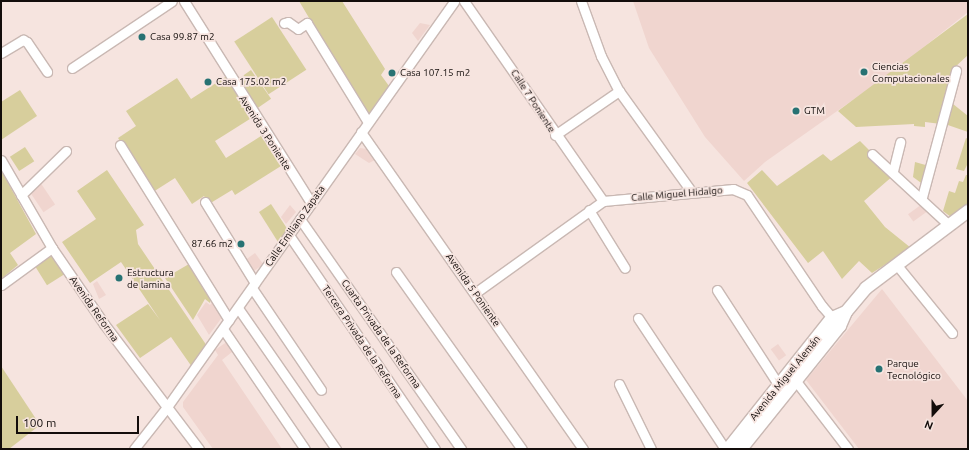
<!DOCTYPE html>
<html>
<head>
<meta charset="utf-8">
<style>
  body { margin:0 }
  #map { position:relative; width:969px; height:450px; overflow:hidden; background:#f6e4df; font-family:Ubuntu,sans-serif }
  div>[style] { position:absolute }
  [style*='--x'] { left:calc(var(--x)*1px); top:calc(var(--y)*1px); width:calc(var(--w)*1px); rotate:calc(var(--a)*1deg) }
  .built>* { inset:0; background:#f0d5cf; transform-origin:0 0 }
  .green>* { inset:0; background:#d7ce9c; transform-origin:0 0 }
  .roads { filter:drop-shadow(1px 0 #c9b8b3) drop-shadow(-1px 0 #c9b8b3) drop-shadow(0 1px #c9b8b3) drop-shadow(0 -1px #c9b8b3) }
  .street>* { height:9px; margin:-4.5px; padding:0 4.5px; transform-origin:4.5px; border-radius:4.5px; background:#fff }
  .secondary>* { height:12px; margin:-6px; padding:0 6px; transform-origin:6px; border-radius:6px; background:#fff }
  .dots>* { width:11px; height:11px; translate:-50% -50%; box-sizing:border-box; border:2px solid #f6e4df; border-radius:50% }
  span { translate:-50% -50%; white-space:nowrap; text-align:center; line-height:1.15; -webkit-text-stroke:3.5px #f6e4df; paint-order:stroke }
  .poi-label { font-size:10px; color:#130d0b }
  .left { translate:0 -50%; text-align:left }
  .right { translate:-100% -50%; text-align:right }
  .street-label { font-size:10px; color:#130d0b }
  .frame { position:absolute; inset:0; border:2px solid #130d0b; pointer-events:none }
  .north { position:absolute; left:913px; top:394px; width:40px; height:40px; -webkit-text-stroke:3px #f6e4df; paint-order:stroke; rotate:201deg; font-size:11px; font-weight:700; line-height:16px; text-align:center; color:#130d0b }
  .north::after { content:''; display:block; margin:auto; width:14px; height:18px; background:#130d0b; clip-path:polygon(50% 0,100% 100%,50% 72%,0 100%) }
  .scale { position:absolute; left:16px; top:416px; width:123px; height:18px; box-sizing:border-box; border:2px solid #130d0b; border-top:0; padding-left:5px; font-size:12px; line-height:14px; white-space:nowrap; color:#130d0b; -webkit-text-stroke:3px #f6e4df; paint-order:stroke }
</style>
</head>
<body>
<div id="map">
  <div class="built">
    <div style="clip-path:polygon(633px 1px,968px 1px,968px 12px,891px 73px,765px 162px,744px 181px,705px 137px,649px 48px)"></div>
    <div style="clip-path:polygon(420px 23px,430px 25px,418px 41px,412px 33px)"></div>
    <div style="clip-path:polygon(360px 148px,367px 149px,375px 160px,369px 163px,355px 154px)"></div>
    <div style="left:40px;top:182px;width:27px;height:14px;rotate:56deg"></div>
    <div style="left:925px;top:202px;width:9px;height:21px;rotate:54deg"></div>
    <div style="clip-path:polygon(290px 205px,296px 212px,286px 224px,281px 217px)"></div>
    <div style="left:255px;top:253px;width:14px;height:11px;rotate:54deg"></div>
    <div style="clip-path:polygon(97px 281px,106px 295px,99px 299px,93px 284px)"></div>
    <div style="clip-path:polygon(882px 289px,968px 401px,968px 449px,859px 449px,806px 380px)"></div>
    <div style="clip-path:polygon(213px 301px,223px 316px,209px 335px,197px 315px,206px 302px,210px 305px)"></div>
    <div style="clip-path:polygon(228px 341px,232px 352px,222px 360px,282px 449px,213px 449px,183px 407px,183px 402px,218px 355px,215px 350px)"></div>
    <div style="left:778px;top:344px;width:14px;height:9px;rotate:54deg"></div>
  </div>
  <div class="green">
    <div style="clip-path:polygon(299px 1px,342px 1px,385px 69px,381px 75px,389px 86px,368px 117px)"></div>
    <div style="clip-path:polygon(968px 14px,968px 55px,954px 68px,941px 124px,925px 122px,925px 127px,914px 126px,914px 124px,856px 127px,838px 111px)"></div>
    <div style="left:272px;top:17px;width:63px;height:45px;rotate:57deg"></div>
    <div style="left:251px;top:70px;width:35px;height:19px;rotate:55deg"></div>
    <div style="clip-path:polygon(227px 76px,253px 117px,215px 141px,226px 158px,261px 136px,281px 166px,235px 195px,232px 190px,209px 204px,204px 196px,192px 204px,175px 178px,153px 192px,118px 138px,136px 126px,126px 111px,177px 78px,191px 99px)"></div>
    <div style="clip-path:polygon(20px 90px,37px 116px,1px 140px,1px 102px)"></div>
    <div style="clip-path:polygon(948px 100px,968px 116px,968px 132px,942px 123px)"></div>
    <div style="clip-path:polygon(966px 138px,968px 139px,968px 163px,964px 171px,956px 169px)"></div>
    <div style="clip-path:polygon(860px 141px,894px 175px,864px 201px,885px 227px,911px 248px,872px 273px,859px 261px,842px 279px,823px 251px,808px 263px,747px 183px,762px 170px,777px 186px,823px 154px,831px 161px)"></div>
    <div style="left:25px;top:147px;width:17px;height:18px;rotate:57deg"></div>
    <div style="clip-path:polygon(915px 162px,929px 166px,924px 185px,913px 177px)"></div>
    <div style="clip-path:polygon(1px 170px,36px 234px,10px 253px,18px 265px,1px 279px)"></div>
    <div style="clip-path:polygon(107px 170px,144px 225px,136px 230px,138px 244px,207px 346px,192px 367px,171px 337px,140px 358px,116px 325px,148px 304px,160px 320px,121px 262px,90px 283px,62px 242px,96px 219px,77px 191px)"></div>
    <div style="clip-path:polygon(966px 175px,968px 175px,968px 205px,951px 217px,943px 211px,949px 191px,955px 193px,959px 181px,963px 182px)"></div>
    <div style="clip-path:polygon(271px 204px,288px 230px,278px 242px,259px 212px)"></div>
    <div style="left:51px;top:252px;width:26px;height:21px;rotate:58deg"></div>
    <div style="clip-path:polygon(189px 264px,211px 299px,210px 303px,205px 299px,193px 320px,165px 278px)"></div>
    <div style="clip-path:polygon(1px 366px,40px 425px,9px 449px,1px 449px)"></div>
  </div>
  <div class="roads">
    <div class="street">
      <div style="--x:184;--y:1;--w:239;--a:57.8"></div>
      <div style="--x:464;--y:1;--w:244;--a:55.2"></div>
      <div style="--x:581;--y:1;--w:59;--a:70"></div>
      <div style="--x:601;--y:56;--w:39;--a:63"></div>
      <div style="--x:619;--y:91;--w:123;--a:54.2"></div>
      <div style="--x:284;--y:23;--w:4;--a:-14"></div>
      <div style="--x:288;--y:22;--w:12;--a:35"></div>
      <div style="--x:298;--y:29;--w:11;--a:-34"></div>
      <div style="--x:307;--y:23;--w:116;--a:58.4"></div>
      <div style="--x:1;--y:53;--w:26;--a:-31"></div>
      <div style="--x:23;--y:40;--w:4;--a:27"></div>
      <div style="--x:27;--y:42;--w:36;--a:56"></div>
      <div style="--x:72;--y:68;--w:120;--a:-33.8"></div>
      <div style="--x:361;--y:132;--w:387;--a:55"></div>
      <div style="--x:555;--y:135;--w:78;--a:-34.5"></div>
      <div style="--x:120;--y:145;--w:206;--a:58.1"></div>
      <div style="--x:872;--y:154;--w:105;--a:42.7"></div>
      <div style="--x:1;--y:160;--w:102;--a:59.9"></div>
      <div style="--x:52;--y:248;--w:92;--a:55.6"></div>
      <div style="--x:104;--y:324;--w:157;--a:52.8"></div>
      <div style="--x:893;--y:171;--w:30;--a:-76"></div>
      <div style="--x:21;--y:195;--w:63;--a:-44.4"></div>
      <div style="--x:922;--y:197;--w:131;--a:-74.9"></div>
      <div style="--x:205;--y:202;--w:95;--a:58.3"></div>
      <div style="--x:589;--y:210;--w:68;--a:58.2"></div>
      <div style="--x:300;--y:219;--w:281;--a:55"></div>
      <div style="--x:289;--y:235;--w:259;--a:55.7"></div>
      <div style="--x:896;--y:264;--w:89;--a:50.9"></div>
      <div style="--x:396;--y:272;--w:217;--a:54.6"></div>
      <div style="--x:1;--y:285;--w:63;--a:-36"></div>
      <div style="--x:252;--y:288;--w:123;--a:55.9"></div>
      <div style="--x:717;--y:290;--w:112;--a:57"></div>
      <div style="--x:475;--y:293;--w:158;--a:-35.7"></div>
      <div style="--x:603;--y:201;--w:131;--a:-5.3"></div>
      <div style="--x:733;--y:189;--w:15;--a:23"></div>
      <div style="--x:747;--y:195;--w:134;--a:56"></div>
      <div style="--x:822;--y:306;--w:21;--a:49"></div>
      <div style="--x:238;--y:308;--w:172;--a:55.2"></div>
      <div style="--x:638;--y:318;--w:157;--a:56.4"></div>
      <div style="--x:223;--y:329;--w:145;--a:55.7"></div>
      <div style="--x:792;--y:376;--w:92;--a:52.5"></div>
      <div style="--x:619;--y:384;--w:72;--a:63.8"></div>
      <div style="--x:134;--y:449;--w:53;--a:-51.8"></div>
      <div style="--x:167;--y:407;--w:497;--a:-54.7"></div>
    </div>
    <div class="secondary">
      <div style="--x:728;--y:449;--w:167;--a:-51.6"></div>
      <div style="--x:832;--y:318;--w:15;--a:-23"></div>
      <div style="--x:741;--y:449;--w:158;--a:-51.2"></div>
      <div style="--x:840;--y:326;--w:15;--a:-67"></div>
      <div style="--x:846;--y:312;--w:31;--a:-50"></div>
      <div style="--x:866;--y:288;--w:128;--a:-37"></div>
    </div>
  </div>
  <div class="dots">
    <div style="left:142px;top:37px;background:#277273"></div>
    <div style="left:864px;top:72px;background:#277273"></div>
    <div style="left:392px;top:73px;background:#277273"></div>
    <div style="left:208px;top:82px;background:#277273"></div>
    <div style="left:796px;top:111px;background:#277273"></div>
    <div style="left:241px;top:244px;background:#277273"></div>
    <div style="left:119px;top:278px;background:#277273"></div>
    <div style="left:879px;top:369px;background:#277273"></div>
  </div>
  <div class="poi-label">
    <span class="left" style="left:150px;top:37px">Casa 99.87 m2</span>
    <span class="left" style="left:872px;top:72px">Ciencias<br>Computacionales</span>
    <span class="left" style="left:400px;top:73px">Casa 107.15 m2</span>
    <span class="left" style="left:216px;top:82px">Casa 175.02 m2</span>
    <span class="left" style="left:804px;top:111px">GTM</span>
    <span class="right" style="left:233px;top:244px">87.66 m2</span>
    <span class="left" style="left:127px;top:278px">Estructura<br>de lamina</span>
    <span class="left" style="left:887px;top:369px">Parque<br>Tecnológico</span>
  </div>
  <div class="street-label">
    <span style="left:533px;top:101px;rotate:57deg">Calle 7 Poniente</span>
    <span style="left:265px;top:133px;rotate:57deg">Avenida 3 Poniente</span>
    <span style="left:677px;top:194px;rotate:-5deg">Calle Miguel Hidalgo</span>
    <span style="left:295px;top:226px;rotate:-55deg">Calle Emiliano Zapata</span>
    <span style="left:473px;top:290px;rotate:55deg">Avenida 5 Poniente</span>
    <span style="left:94px;top:309px;rotate:55deg">Avenida Reforma</span>
    <span style="left:381px;top:334px;rotate:55deg">Cuarta Privada de la Reforma</span>
    <span style="left:362px;top:342px;rotate:56deg">Tercera Privada de la Reforma</span>
    <span style="left:785px;top:378px;rotate:-51deg">Avenida Miguel Alemán</span>
  </div>
  <div class="frame"></div>
  <div class="north">N</div>
  <div class="scale">100 m</div>
</div>
</body>
</html>
